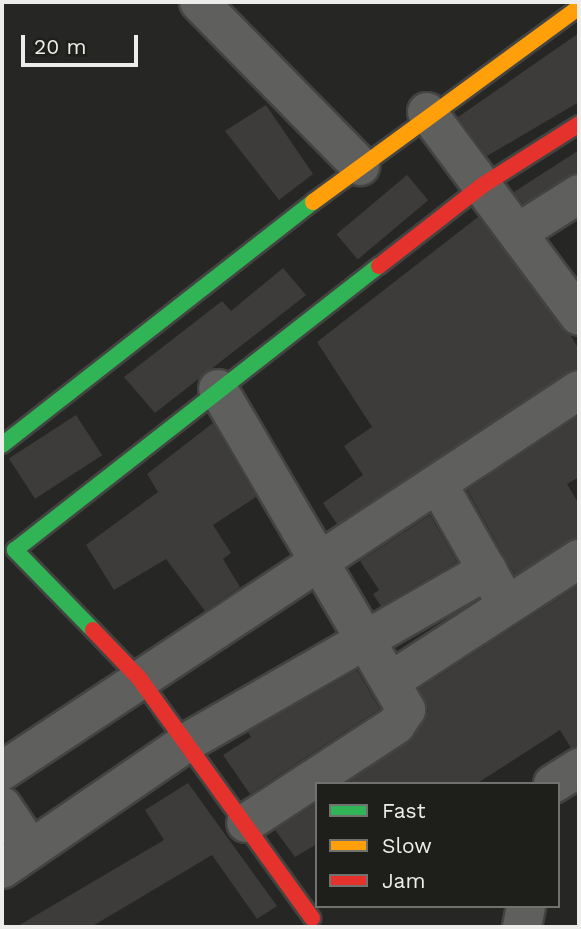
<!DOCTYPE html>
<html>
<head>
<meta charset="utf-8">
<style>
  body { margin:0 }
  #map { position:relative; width:581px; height:929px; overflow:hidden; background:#262624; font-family:"Work Sans",sans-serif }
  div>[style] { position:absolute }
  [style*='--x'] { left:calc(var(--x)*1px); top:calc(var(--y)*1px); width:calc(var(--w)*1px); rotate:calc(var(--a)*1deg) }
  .building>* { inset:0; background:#3d3c3b; transform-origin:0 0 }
  .roads { filter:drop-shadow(2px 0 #434442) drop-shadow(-2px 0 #434442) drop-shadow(0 2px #434442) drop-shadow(0 -2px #434442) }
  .street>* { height:38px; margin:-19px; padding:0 19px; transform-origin:19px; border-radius:19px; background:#5f5f5e }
  .fast>* { height:16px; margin:-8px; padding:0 8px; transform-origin:8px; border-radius:8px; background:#30b455 }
  .slow>* { height:16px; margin:-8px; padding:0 8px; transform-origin:8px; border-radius:8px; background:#ff9f0a }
  .jam>* { height:16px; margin:-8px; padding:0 8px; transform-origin:8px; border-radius:8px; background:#e5322d }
  span { translate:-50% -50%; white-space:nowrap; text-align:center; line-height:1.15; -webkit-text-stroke:7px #1e1e1a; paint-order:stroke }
  .frame { position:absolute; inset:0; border:4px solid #edeeeb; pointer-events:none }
  .legend { position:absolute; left:315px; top:782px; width:245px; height:126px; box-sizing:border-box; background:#1e1e1a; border:2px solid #71716e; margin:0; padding:9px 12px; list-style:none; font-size:21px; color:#edeeeb }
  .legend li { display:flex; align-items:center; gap:14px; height:35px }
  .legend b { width:35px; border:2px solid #71716e }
  .scale { position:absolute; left:21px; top:35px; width:117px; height:32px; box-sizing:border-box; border:4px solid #edeeeb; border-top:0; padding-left:9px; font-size:21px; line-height:24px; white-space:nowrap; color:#edeeeb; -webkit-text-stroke:5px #1e1e1a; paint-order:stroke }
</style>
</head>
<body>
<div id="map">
  <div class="building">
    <div style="clip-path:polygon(579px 33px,579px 102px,487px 156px,458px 117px)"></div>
    <div style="clip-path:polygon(266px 105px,313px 174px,279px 200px,225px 131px)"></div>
    <div style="clip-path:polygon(579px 150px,579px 172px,523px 204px,514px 192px)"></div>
    <div style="left:407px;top:175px;width:33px;height:92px;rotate:50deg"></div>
    <div style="clip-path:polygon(478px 217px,571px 336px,579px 349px,579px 368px,337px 524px,323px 503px,363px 475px,344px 446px,372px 427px,317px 342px)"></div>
    <div style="clip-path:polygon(283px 268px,306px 295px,155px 413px,124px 377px,222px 301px,231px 311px)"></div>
    <div style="left:76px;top:415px;width:48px;height:80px;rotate:57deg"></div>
    <div style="clip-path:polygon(579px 416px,579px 477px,567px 484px,579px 504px,579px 537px,515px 575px,467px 490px)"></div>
    <div style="clip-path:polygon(213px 423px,256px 497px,213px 525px,231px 553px,223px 559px,240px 587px,205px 611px,166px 559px,114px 590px,86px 545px,158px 492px,147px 474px)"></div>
    <div style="clip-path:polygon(430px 515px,457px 562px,381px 606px,373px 594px,379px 590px,360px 561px)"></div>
    <div style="clip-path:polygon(579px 585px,579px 746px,571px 748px,560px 730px,476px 784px,346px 784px,414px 737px,428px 711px,419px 689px)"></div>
    <div style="clip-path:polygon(357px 670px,380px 709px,250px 794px,223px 755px,251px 737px,248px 732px)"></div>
    <div style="clip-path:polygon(188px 783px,277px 906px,257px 919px,212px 855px,91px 927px,16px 927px,164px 840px,145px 810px)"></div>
    <div style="clip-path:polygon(317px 803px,317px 844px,295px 857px,275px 830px)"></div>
  </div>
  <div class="roads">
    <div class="street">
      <div style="--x:199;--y:2;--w:230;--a:45.5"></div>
      <div style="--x:427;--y:112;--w:254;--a:53.3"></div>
      <div style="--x:519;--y:232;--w:71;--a:-32.3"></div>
      <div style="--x:218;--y:389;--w:372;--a:59.6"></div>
      <div style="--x:406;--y:710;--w:18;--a:124"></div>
      <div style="--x:396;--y:725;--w:179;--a:146.8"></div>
      <div style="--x:439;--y:486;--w:121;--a:60.3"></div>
      <div style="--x:391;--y:681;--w:224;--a:-33"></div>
      <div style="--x:2;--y:771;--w:691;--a:-33.44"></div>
      <div style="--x:553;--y:784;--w:31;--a:-32"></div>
      <div style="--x:2;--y:806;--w:52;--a:56"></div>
      <div style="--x:2;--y:869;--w:227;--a:-34.4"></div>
      <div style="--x:189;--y:741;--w:344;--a:-29.8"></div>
      <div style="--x:522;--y:927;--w:21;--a:-79"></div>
    </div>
    <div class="fast">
      <div style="--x:2;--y:445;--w:395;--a:-38"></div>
      <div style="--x:93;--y:630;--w:112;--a:-134.3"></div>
      <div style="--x:15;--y:550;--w:462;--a:-38"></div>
    </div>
    <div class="slow">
      <div style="--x:313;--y:202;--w:330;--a:-36.2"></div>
    </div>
    <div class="jam">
      <div style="--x:379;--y:266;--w:132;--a:-37.9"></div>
      <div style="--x:483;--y:185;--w:114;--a:-32.4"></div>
      <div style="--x:93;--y:630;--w:66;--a:46.2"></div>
      <div style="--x:139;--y:678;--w:296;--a:54.2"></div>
    </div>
  </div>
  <div class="frame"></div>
  <ul class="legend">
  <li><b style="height:9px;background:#30b455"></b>Fast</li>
  <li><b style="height:9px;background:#ff9f0a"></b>Slow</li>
  <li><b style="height:9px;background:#e5322d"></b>Jam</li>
  </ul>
  <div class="scale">20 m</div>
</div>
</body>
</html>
